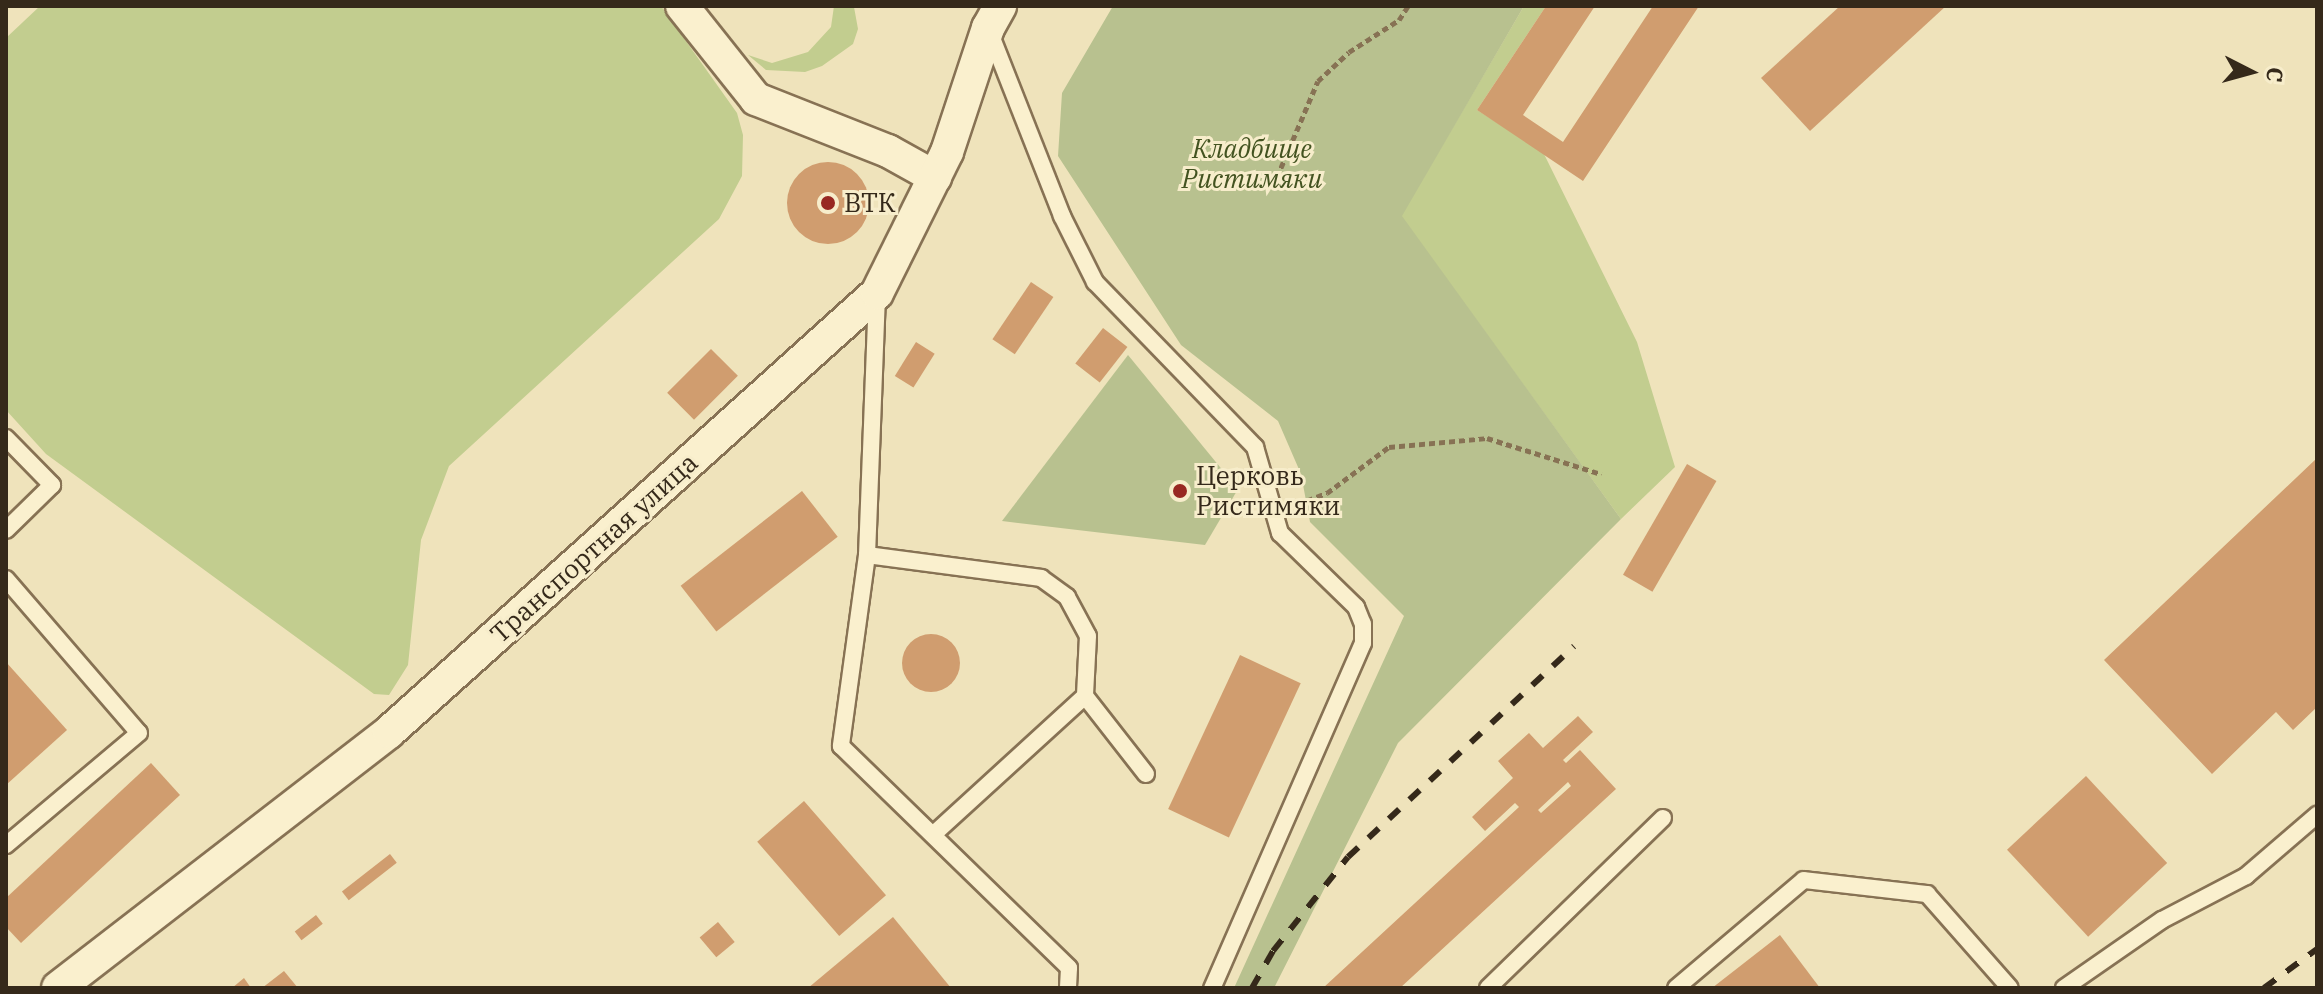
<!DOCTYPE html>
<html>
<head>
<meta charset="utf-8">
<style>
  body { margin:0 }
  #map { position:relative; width:2323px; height:994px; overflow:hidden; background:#efe3bb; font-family:"IBM Plex Serif",serif }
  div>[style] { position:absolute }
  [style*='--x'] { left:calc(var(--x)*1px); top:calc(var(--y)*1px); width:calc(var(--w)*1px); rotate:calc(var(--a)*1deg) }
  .green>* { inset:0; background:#c2cd8f }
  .cemetery>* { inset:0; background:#b8c18f }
  .building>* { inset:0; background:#d09d6f; transform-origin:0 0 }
  .round { border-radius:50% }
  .path>* { height:5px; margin-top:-2.5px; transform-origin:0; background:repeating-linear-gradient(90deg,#877254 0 6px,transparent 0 10px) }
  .roads { filter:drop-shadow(2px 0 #877254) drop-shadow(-2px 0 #877254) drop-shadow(0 2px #877254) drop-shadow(0 -2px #877254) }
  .lane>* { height:16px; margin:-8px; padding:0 8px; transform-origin:8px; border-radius:8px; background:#faf0ce }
  .street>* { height:32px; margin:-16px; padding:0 16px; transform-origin:16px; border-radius:16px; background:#faf0ce }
  .rail>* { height:6px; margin-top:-3px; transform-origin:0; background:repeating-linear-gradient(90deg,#35291a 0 14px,transparent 0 28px) }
  .dots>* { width:22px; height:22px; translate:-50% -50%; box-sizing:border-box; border:4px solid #f7edcb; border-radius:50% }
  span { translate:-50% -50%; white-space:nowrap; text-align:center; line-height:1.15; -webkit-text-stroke:6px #f7edcb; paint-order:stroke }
  .park-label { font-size:26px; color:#435320; font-style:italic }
  .poi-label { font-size:26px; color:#35291a }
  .left { translate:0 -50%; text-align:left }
  .street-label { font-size:26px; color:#35291a }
  .frame { position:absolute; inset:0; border:8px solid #35291a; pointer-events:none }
  .north { position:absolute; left:2211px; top:32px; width:80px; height:80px; -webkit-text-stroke:6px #f7edcb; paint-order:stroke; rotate:96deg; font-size:22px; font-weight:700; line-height:32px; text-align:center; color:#35291a }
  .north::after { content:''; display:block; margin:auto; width:28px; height:36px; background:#35291a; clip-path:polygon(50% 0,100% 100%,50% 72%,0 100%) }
</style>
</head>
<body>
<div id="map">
  <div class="green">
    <div style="clip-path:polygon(40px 6px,661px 6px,737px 113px,743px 135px,742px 176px,719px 219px,449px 466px,421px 540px,408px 665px,389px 695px,374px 694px,46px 454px,6px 410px,6px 38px)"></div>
    <div style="clip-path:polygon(834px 6px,854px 7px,858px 29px,853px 44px,822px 66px,805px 72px,766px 70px,748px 55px,772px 63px,808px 52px,831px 27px)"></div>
    <div style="clip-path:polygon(1524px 6px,1546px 6px,1477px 110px,1543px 152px,1637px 342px,1675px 467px,1621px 519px,1401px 216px)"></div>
  </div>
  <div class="cemetery">
    <div style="clip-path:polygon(1113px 6px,1524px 6px,1402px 216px,1621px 519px,1398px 743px,1274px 988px,1234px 988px,1404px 616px,1310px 522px,1301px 474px,1278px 421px,1181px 345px,1058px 156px,1062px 93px)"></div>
    <div style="clip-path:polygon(1128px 355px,1238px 489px,1205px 545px,1002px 521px)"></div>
  </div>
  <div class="building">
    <div style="clip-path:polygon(1546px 6px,1595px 6px,1523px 115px,1563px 142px,1653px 6px,1699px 6px,1583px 181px,1477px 110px)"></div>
    <div style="clip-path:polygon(1840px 6px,1946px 6px,1810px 131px,1761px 78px)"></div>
    <div class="round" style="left:787px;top:162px;width:82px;height:82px"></div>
    <div style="left:1031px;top:282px;width:27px;height:69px;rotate:34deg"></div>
    <div style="left:1103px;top:328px;width:31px;height:45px;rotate:38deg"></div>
    <div style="left:916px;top:342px;width:22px;height:40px;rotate:32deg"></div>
    <div style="left:711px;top:349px;width:38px;height:62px;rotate:45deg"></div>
    <div style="clip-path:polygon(2317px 458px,2317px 707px,2293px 730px,2276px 712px,2212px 774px,2104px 660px)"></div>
    <div style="left:1687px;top:464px;width:34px;height:128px;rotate:30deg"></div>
    <div style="left:802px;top:491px;width:58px;height:154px;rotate:52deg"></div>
    <div class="round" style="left:902px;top:634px;width:58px;height:58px"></div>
    <div style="left:1240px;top:655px;width:67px;height:170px;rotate:25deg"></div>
    <div style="clip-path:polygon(6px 662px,67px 730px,6px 785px)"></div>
    <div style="clip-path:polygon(evenodd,1578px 716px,1593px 732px,1563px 760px,1566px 763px,1580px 750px,1616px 789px,1400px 988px,1323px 988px,1519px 807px,1515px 803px,1485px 831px,1472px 817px,1513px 778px,1498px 761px,1529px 733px,1543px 748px,1578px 716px,1568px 782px,1571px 786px,1541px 813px,1538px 810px,1568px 782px)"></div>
    <div style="clip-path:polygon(151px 763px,180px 795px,21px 943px,6px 927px,6px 898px)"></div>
    <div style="left:2086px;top:776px;width:119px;height:108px;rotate:47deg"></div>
    <div style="left:804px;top:801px;width:125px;height:62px;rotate:49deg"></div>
    <div style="left:390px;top:854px;width:11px;height:61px;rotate:52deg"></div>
    <div style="left:316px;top:915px;width:11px;height:27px;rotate:52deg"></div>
    <div style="clip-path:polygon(893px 917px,951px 988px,808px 988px)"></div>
    <div style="left:718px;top:922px;width:26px;height:24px;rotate:50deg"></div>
    <div style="clip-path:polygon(1780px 935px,1820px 988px,1712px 988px)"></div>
    <div style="clip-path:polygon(284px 971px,298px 988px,262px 988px)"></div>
    <div style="clip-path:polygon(244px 978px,251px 988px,232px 988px)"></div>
  </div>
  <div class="path">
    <div style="--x:1270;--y:182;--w:9;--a:-36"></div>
    <div style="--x:1277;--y:177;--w:104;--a:-66.9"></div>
    <div style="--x:1318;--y:81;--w:42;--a:-43.1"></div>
    <div style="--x:1349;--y:52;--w:59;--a:-32.6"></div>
    <div style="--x:1399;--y:20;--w:17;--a:-57"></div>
    <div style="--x:1298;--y:504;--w:31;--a:-21"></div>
    <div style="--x:1327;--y:493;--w:77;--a:-36.6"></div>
    <div style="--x:1389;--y:447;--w:98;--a:-5.2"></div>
    <div style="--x:1487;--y:438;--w:120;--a:17.5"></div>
  </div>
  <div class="roads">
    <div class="lane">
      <div style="--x:990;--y:33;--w:197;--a:68.5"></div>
      <div style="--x:1062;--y:216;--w:74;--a:63.4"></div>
      <div style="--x:1095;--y:282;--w:230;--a:45.9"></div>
      <div style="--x:1255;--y:447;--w:90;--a:73.8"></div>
      <div style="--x:1280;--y:533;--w:106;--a:44.2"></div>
      <div style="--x:1356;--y:607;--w:18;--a:68"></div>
      <div style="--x:1363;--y:624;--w:19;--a:90"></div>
      <div style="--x:1363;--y:643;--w:377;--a:113.6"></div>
      <div style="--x:877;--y:295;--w:260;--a:92.2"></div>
      <div style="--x:867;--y:555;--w:193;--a:97.8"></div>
      <div style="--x:841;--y:746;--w:318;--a:44.2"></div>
      <div style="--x:1069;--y:968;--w:20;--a:93"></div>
      <div style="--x:6;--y:438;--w:66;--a:45.6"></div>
      <div style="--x:52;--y:485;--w:64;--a:135.6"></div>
      <div style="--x:867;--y:555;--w:176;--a:7.5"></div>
      <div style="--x:1041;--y:578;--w:32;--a:36"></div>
      <div style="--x:1067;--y:597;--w:44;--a:61.7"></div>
      <div style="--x:1088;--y:636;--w:60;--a:92.9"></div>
      <div style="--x:1085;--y:696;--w:206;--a:137.6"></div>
      <div style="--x:6;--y:579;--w:203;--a:49.2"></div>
      <div style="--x:139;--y:733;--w:174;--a:139.9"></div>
      <div style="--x:1085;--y:696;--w:99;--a:52"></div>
      <div style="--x:1488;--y:988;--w:244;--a:-44.2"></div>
      <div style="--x:1676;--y:988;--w:167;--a:-40.2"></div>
      <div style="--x:1804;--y:880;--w:124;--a:6.5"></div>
      <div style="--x:1927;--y:894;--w:125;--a:48.6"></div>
      <div style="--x:2064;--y:988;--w:119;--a:-34.8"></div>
      <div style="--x:2162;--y:920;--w:95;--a:-27.6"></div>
      <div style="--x:2246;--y:876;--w:94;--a:-40.7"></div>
    </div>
    <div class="street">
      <div style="--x:682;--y:6;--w:119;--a:51.5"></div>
      <div style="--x:756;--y:99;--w:142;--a:21.5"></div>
      <div style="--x:888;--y:151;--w:54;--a:29"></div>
      <div style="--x:58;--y:988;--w:418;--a:-37.7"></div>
      <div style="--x:389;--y:732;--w:656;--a:-41.97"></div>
      <div style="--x:877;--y:293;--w:157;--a:-63.6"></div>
      <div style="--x:947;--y:152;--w:131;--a:-71.7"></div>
      <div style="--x:988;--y:28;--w:25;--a:-61"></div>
    </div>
  </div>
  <div class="rail">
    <div style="--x:1252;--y:988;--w:43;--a:-60.4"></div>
    <div style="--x:1273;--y:951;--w:120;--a:-51.4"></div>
    <div style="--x:1348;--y:857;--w:309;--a:-43"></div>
    <div style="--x:2264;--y:988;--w:66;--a:-36.3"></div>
  </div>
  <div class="dots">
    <div style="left:828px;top:203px;background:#982822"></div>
    <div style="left:1180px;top:491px;background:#982822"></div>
  </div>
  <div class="park-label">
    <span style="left:1252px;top:164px">Кладбище<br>Ристимяки</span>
  </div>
  <div class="poi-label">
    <span class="left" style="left:844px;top:203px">ВТК</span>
    <span class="left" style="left:1196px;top:491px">Церковь<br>Ристимяки</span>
  </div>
  <div class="street-label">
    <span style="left:594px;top:548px;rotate:-42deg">Транспортная улица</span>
  </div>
  <div class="frame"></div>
  <div class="north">С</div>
</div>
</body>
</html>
